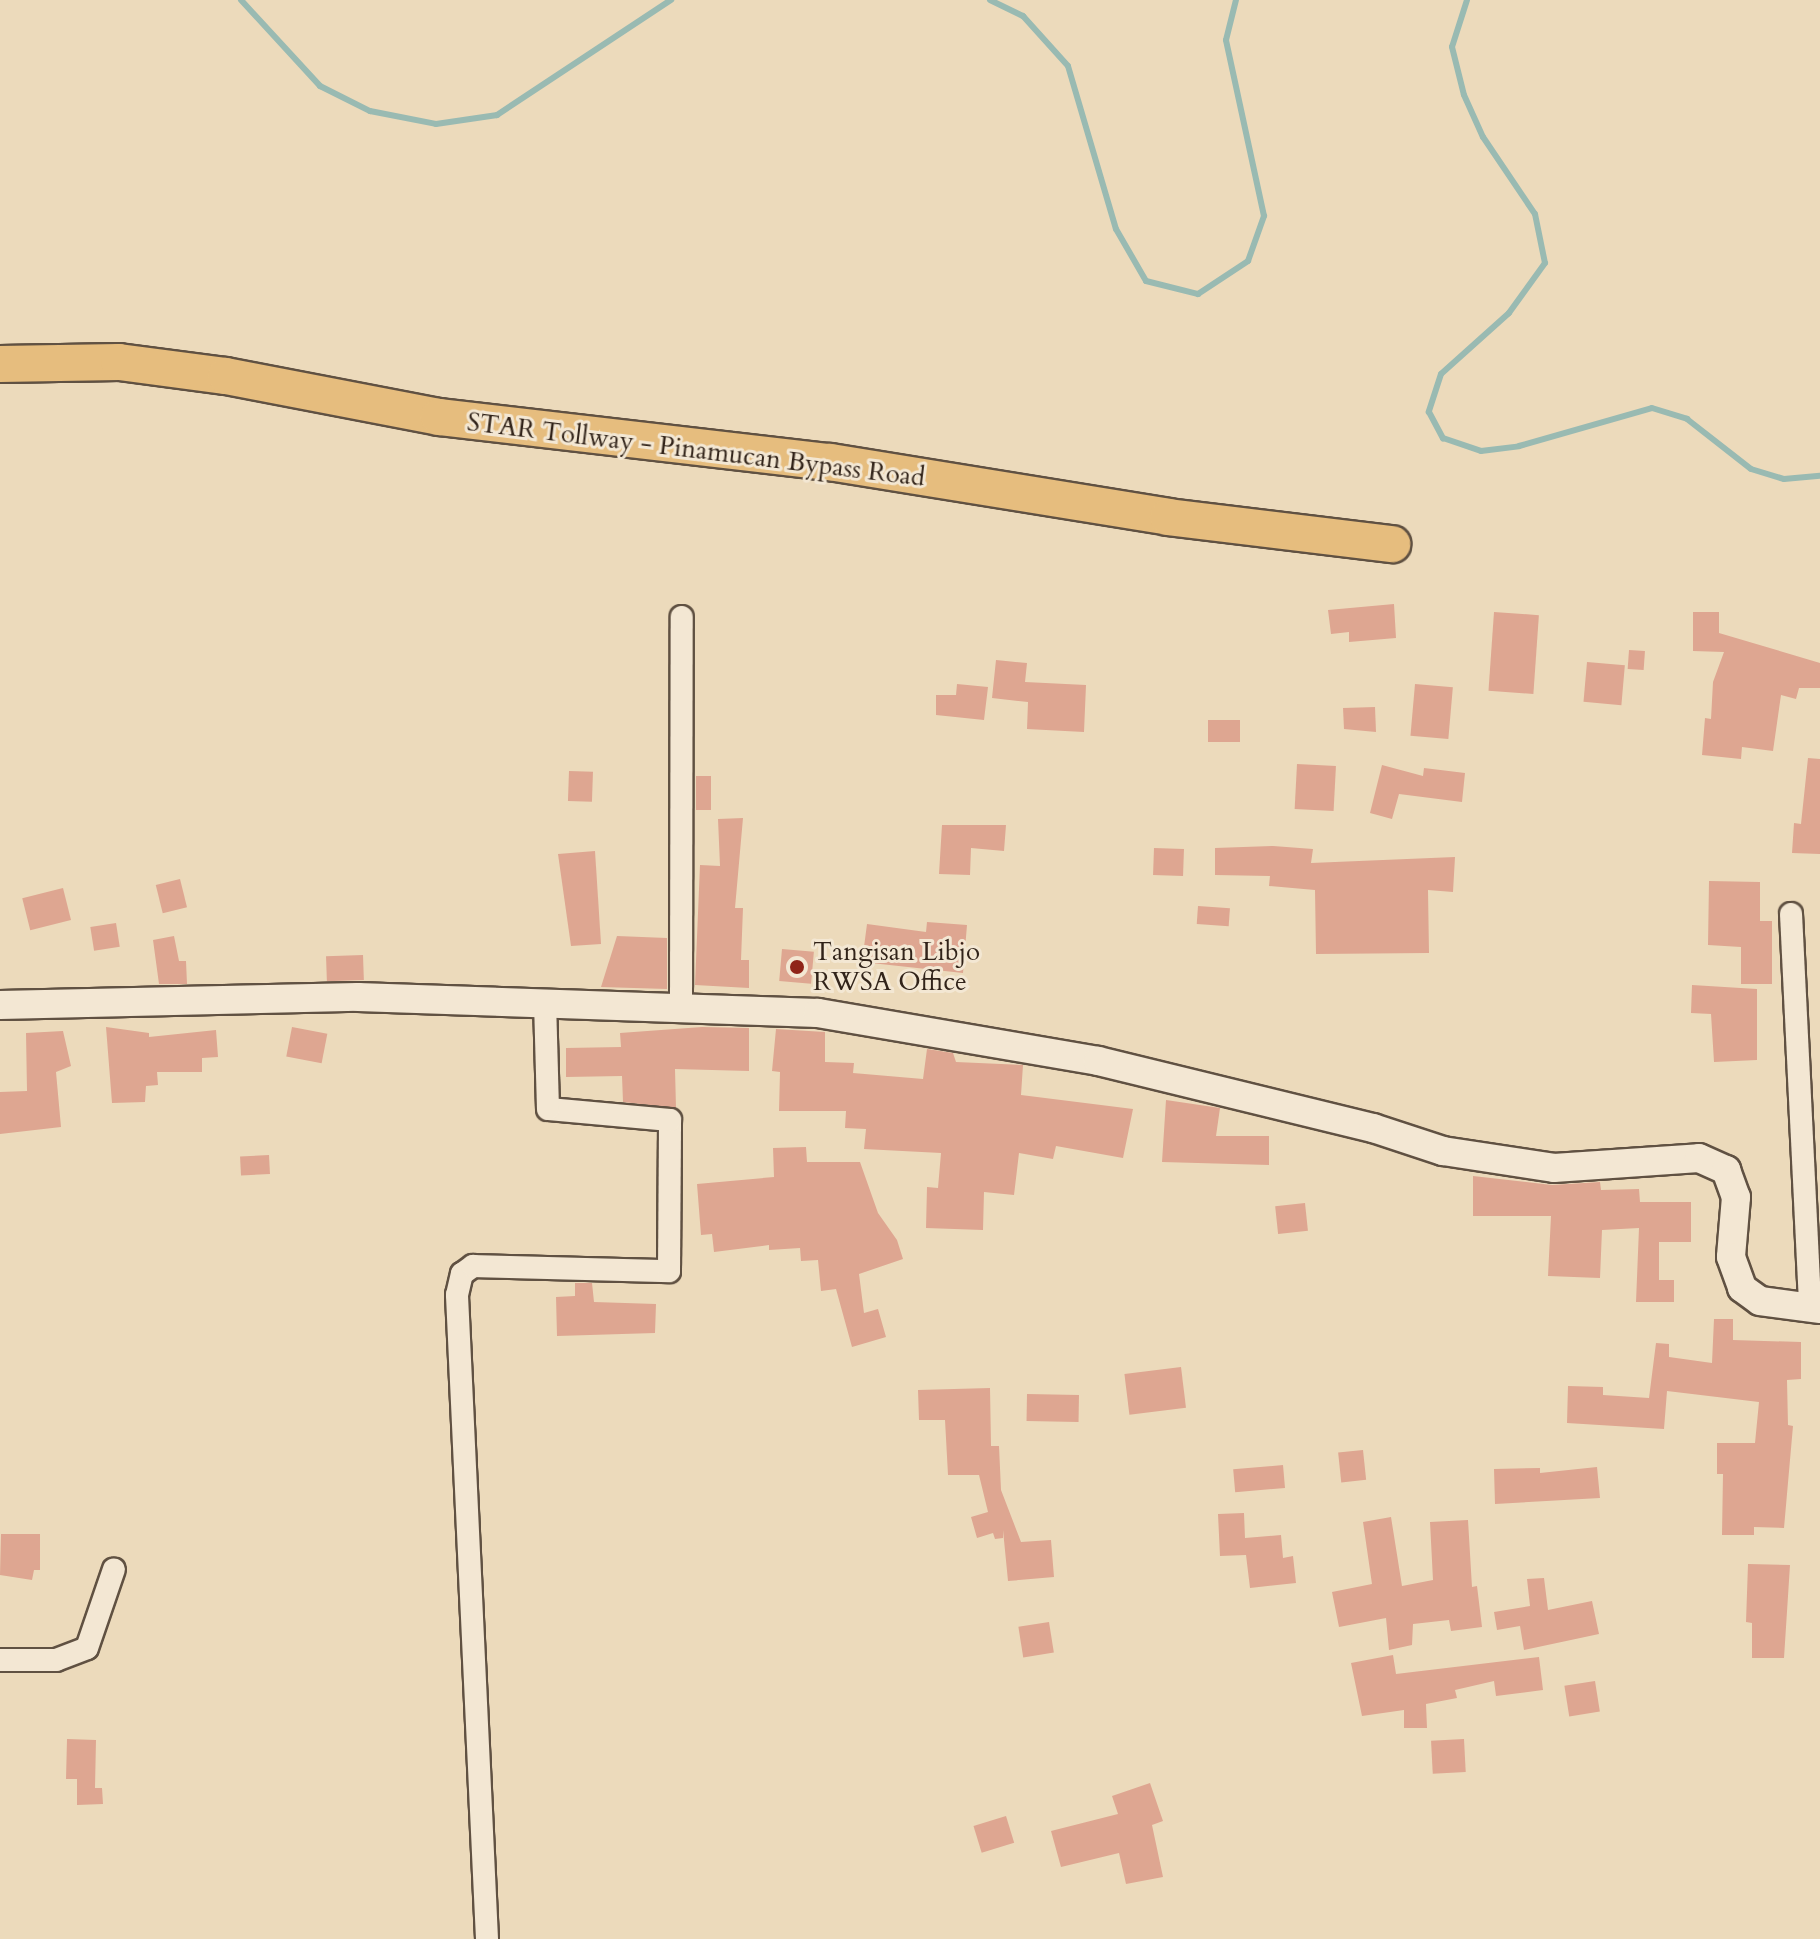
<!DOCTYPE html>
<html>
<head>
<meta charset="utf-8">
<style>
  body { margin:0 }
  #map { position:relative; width:1820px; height:1939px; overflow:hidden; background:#ecdabb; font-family:Cardo,serif }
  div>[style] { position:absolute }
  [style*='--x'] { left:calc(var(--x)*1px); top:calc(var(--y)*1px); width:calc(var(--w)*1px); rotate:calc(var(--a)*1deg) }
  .stream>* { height:6px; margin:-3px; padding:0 3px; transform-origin:3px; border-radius:3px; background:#99bab2 }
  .building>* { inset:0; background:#dea691; transform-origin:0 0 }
  .roads { filter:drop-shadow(2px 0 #605142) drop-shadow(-2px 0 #605142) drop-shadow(0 2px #605142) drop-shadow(0 -2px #605142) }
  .minor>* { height:22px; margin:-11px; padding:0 11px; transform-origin:11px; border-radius:11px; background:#f3e7d3 }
  .tertiary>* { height:28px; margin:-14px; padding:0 14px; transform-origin:14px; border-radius:14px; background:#f3e7d3 }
  .primary>* { height:36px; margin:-18px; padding:0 18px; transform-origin:18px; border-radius:18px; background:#e6bd7e }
  .dots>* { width:22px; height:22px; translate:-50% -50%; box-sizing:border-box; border:4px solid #f3e7d3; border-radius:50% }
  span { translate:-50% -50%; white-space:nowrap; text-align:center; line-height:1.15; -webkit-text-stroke:6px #f3e7d3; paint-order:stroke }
  .street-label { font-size:26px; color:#312319 }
  .poi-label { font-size:26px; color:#312319 }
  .left { translate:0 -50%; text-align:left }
</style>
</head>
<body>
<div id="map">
  <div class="stream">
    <div style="--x:241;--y:0;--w:117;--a:47.4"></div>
    <div style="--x:320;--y:86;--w:56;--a:26.6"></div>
    <div style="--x:370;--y:111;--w:67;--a:11.1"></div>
    <div style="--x:436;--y:124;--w:62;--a:-8.4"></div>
    <div style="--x:497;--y:115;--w:209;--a:-33.5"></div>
    <div style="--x:990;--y:0;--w:37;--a:26"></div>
    <div style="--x:1023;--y:16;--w:67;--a:48"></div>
    <div style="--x:1068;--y:66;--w:170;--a:73.6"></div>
    <div style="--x:1116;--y:229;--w:60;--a:60"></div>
    <div style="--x:1146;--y:281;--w:54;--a:14"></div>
    <div style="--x:1198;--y:294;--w:60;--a:-33.4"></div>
    <div style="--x:1248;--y:261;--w:48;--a:-70.4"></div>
    <div style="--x:1264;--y:216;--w:180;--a:-102.2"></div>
    <div style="--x:1226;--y:40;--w:41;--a:-76"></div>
    <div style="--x:1467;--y:0;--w:49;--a:107.7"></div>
    <div style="--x:1452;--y:47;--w:49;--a:76"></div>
    <div style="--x:1464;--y:95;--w:46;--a:65.7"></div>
    <div style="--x:1483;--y:137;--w:93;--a:56"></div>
    <div style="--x:1535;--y:214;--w:50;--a:78.5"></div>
    <div style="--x:1545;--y:263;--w:62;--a:125.8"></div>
    <div style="--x:1509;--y:313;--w:91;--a:138.1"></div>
    <div style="--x:1441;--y:374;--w:40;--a:108"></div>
    <div style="--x:1429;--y:412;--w:30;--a:62"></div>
    <div style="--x:1443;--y:438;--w:40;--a:18.9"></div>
    <div style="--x:1481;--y:451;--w:38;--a:-7"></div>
    <div style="--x:1519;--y:446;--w:138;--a:-15.9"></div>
    <div style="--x:1652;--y:408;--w:37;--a:17"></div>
    <div style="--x:1687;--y:419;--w:81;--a:38"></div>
    <div style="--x:1751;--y:469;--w:34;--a:17"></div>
    <div style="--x:1784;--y:479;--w:36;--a:-5"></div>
  </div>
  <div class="building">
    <div style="clip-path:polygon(1394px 604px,1396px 638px,1349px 642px,1349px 632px,1331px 634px,1328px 610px)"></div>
    <div style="left:1494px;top:612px;width:45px;height:79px;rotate:4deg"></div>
    <div style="clip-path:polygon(1693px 612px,1719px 612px,1719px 633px,1820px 663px,1820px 688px,1799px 688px,1796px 699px,1781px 695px,1773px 751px,1742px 747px,1741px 759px,1702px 755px,1705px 718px,1711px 719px,1713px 682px,1724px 652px,1693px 651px)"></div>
    <div style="left:1629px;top:650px;width:16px;height:19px;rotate:4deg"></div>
    <div style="clip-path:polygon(996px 660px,1027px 663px,1025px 682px,1086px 685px,1084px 732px,1027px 729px,1028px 702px,992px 698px)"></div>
    <div style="left:1587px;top:662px;width:38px;height:40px;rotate:5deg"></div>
    <div style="clip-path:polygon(957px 684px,988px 687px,984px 720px,936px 715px,936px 695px,956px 695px)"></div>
    <div style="left:1415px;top:684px;width:38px;height:52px;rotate:5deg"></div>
    <div style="clip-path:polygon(1375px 707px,1376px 732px,1344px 729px,1343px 708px)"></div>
    <div style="left:1208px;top:720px;width:32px;height:22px"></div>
    <div style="clip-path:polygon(1808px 758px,1820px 759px,1820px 854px,1792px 853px,1794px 823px,1801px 824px)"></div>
    <div style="left:1297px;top:764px;width:39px;height:45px;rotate:3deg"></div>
    <div style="clip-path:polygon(1382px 765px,1423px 776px,1424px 768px,1465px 773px,1462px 802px,1399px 794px,1392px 819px,1370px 813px)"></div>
    <div style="left:569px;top:771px;width:24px;height:30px;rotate:2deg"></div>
    <div style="left:696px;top:776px;width:15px;height:34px"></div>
    <div style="clip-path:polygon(743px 818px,735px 908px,743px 908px,741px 960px,749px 960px,749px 988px,695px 985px,700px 865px,720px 866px,718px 819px)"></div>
    <div style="clip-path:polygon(942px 825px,1006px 825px,1004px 851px,971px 848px,970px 875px,939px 874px)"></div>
    <div style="clip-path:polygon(1273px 846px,1313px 849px,1311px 863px,1455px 857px,1453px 892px,1428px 890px,1429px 953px,1316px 954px,1315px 890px,1269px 886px,1270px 876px,1215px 875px,1215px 848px)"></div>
    <div style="left:1154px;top:848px;width:30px;height:27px;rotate:2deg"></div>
    <div style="clip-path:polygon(595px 851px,601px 944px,571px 946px,558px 854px)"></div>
    <div style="left:180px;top:879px;width:29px;height:25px;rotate:76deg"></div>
    <div style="clip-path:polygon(1709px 881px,1760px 882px,1760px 921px,1772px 921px,1772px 984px,1741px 984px,1741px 947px,1708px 945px)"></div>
    <div style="left:63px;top:888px;width:33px;height:42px;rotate:76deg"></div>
    <div style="left:1198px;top:906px;width:32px;height:18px;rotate:4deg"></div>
    <div style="clip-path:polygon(927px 922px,967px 925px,963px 973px,862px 962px,867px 924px,926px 932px)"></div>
    <div style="left:116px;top:923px;width:24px;height:26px;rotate:81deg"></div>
    <div style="clip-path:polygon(174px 936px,179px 961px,186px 961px,187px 984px,159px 984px,153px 940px)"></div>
    <div style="clip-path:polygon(617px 936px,667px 938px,667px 989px,601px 987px)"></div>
    <div style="left:782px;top:949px;width:32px;height:32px;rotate:5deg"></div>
    <div style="left:363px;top:955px;width:25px;height:37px;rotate:88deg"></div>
    <div style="clip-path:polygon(1692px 985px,1757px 989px,1757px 1060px,1714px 1062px,1711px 1014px,1691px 1013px)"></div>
    <div style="clip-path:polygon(106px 1027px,149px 1033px,149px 1037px,216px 1030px,218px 1057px,202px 1058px,202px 1072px,157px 1072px,158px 1085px,146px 1086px,145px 1102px,112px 1103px)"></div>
    <div style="left:292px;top:1027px;width:36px;height:30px;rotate:11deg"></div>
    <div style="clip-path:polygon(702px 1027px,749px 1028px,749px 1071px,675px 1069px,676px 1108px,623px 1102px,622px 1076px,566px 1077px,566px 1048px,621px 1047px,620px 1033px)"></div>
    <div style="clip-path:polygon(776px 1029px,825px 1032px,825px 1062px,854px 1063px,853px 1073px,923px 1079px,927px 1049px,953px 1053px,956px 1062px,1023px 1065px,1021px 1095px,1133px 1109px,1123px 1158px,1056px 1146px,1053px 1159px,1019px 1153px,1014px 1195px,984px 1192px,983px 1230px,926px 1228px,927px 1187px,938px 1188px,941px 1153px,864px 1149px,866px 1129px,845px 1128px,846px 1111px,779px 1111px,780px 1072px,772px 1071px)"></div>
    <div style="clip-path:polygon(63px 1031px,71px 1066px,56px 1072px,61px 1127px,0 1134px,0 1092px,27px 1091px,26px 1033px)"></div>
    <div style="clip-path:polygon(1166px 1100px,1220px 1108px,1216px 1136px,1269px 1136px,1269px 1165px,1162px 1162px)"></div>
    <div style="clip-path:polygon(806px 1147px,807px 1162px,860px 1162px,878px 1213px,897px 1240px,903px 1259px,859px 1274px,864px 1313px,878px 1309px,886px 1337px,852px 1347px,836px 1289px,821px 1291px,818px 1260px,801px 1261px,800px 1248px,769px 1250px,769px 1245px,714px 1252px,712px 1234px,701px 1235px,697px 1184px,774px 1177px,773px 1148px)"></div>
    <div style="left:269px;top:1155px;width:19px;height:29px;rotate:87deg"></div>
    <div style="clip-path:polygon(1473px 1176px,1552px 1185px,1600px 1182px,1601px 1190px,1639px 1189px,1640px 1202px,1691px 1202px,1691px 1242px,1659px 1242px,1659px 1280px,1674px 1280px,1674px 1302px,1636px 1302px,1639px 1228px,1602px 1230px,1600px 1278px,1548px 1276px,1551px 1216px,1473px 1216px)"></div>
    <div style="left:1305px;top:1203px;width:28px;height:30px;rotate:84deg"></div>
    <div style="clip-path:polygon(575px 1283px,592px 1283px,594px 1302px,656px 1304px,655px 1333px,557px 1336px,556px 1297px,575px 1296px)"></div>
    <div style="clip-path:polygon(1714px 1319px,1733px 1319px,1733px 1340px,1801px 1342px,1801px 1379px,1787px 1380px,1788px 1425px,1793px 1426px,1784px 1528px,1754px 1527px,1754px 1535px,1722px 1535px,1723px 1474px,1717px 1474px,1717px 1443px,1755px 1443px,1759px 1402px,1667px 1391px,1664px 1429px,1567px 1423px,1568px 1386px,1603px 1387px,1603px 1395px,1649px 1398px,1656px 1343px,1669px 1344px,1669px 1357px,1712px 1363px)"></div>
    <div style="left:1181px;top:1367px;width:41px;height:57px;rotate:83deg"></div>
    <div style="clip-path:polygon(990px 1388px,991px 1446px,999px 1446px,1001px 1490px,1021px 1542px,1051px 1540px,1054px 1577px,1008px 1581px,1003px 1530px,1003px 1538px,995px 1539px,993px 1533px,977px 1538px,971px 1517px,988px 1512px,979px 1475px,948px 1475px,945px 1420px,919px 1420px,918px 1390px)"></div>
    <div style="left:1027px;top:1394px;width:52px;height:27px;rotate:1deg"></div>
    <div style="left:1363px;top:1450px;width:30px;height:25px;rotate:84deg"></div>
    <div style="left:1283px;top:1465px;width:23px;height:50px;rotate:85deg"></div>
    <div style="clip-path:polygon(1597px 1467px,1600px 1498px,1495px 1504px,1494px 1469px,1540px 1468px,1540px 1473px)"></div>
    <div style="clip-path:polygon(1244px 1513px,1245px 1538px,1281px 1535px,1283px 1558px,1293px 1556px,1296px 1583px,1250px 1588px,1246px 1555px,1220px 1556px,1218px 1514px)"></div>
    <div style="clip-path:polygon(1391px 1517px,1402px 1586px,1433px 1580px,1430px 1522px,1468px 1520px,1472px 1587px,1477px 1586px,1482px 1627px,1451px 1631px,1449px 1620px,1413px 1624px,1412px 1645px,1389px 1650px,1386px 1618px,1339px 1627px,1332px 1592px,1372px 1584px,1363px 1522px)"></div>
    <div style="clip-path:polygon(1px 1534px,40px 1534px,40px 1570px,34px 1570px,32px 1580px,0 1575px)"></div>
    <div style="clip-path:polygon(1748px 1564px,1790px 1565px,1784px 1658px,1752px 1658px,1752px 1623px,1746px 1622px)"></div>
    <div style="clip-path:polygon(1544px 1578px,1548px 1610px,1592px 1601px,1599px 1634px,1524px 1650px,1520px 1626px,1497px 1630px,1494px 1612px,1530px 1606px,1527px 1579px)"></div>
    <div style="left:1049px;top:1622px;width:31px;height:31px;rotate:81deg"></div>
    <div style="clip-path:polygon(1393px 1655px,1396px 1674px,1539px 1657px,1543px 1690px,1496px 1696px,1494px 1681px,1455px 1690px,1457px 1698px,1426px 1704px,1427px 1728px,1404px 1728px,1404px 1710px,1362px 1716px,1351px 1663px)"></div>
    <div style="left:1595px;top:1681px;width:31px;height:31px;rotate:81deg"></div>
    <div style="clip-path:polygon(67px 1739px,96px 1740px,95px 1788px,102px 1788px,103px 1804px,77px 1805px,77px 1779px,66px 1779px)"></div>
    <div style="left:1464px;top:1739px;width:33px;height:33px;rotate:87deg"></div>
    <div style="clip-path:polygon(1150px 1783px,1163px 1821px,1152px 1825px,1163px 1877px,1126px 1884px,1119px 1853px,1061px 1867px,1051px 1831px,1118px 1814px,1112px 1796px)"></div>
    <div style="left:1006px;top:1816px;width:28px;height:34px;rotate:73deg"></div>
  </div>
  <div class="roads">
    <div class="minor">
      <div style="--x:1791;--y:914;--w:394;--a:87.2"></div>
      <div style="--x:681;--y:1005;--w:388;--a:-89.9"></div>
      <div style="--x:0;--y:1660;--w:56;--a:0"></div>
      <div style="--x:56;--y:1660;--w:33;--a:-21"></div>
      <div style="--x:87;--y:1648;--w:83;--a:-71.1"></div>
      <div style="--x:487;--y:1939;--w:645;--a:-92.67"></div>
      <div style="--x:457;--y:1295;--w:22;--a:-77"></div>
      <div style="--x:462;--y:1274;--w:14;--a:-36"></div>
      <div style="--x:473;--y:1266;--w:196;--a:1.5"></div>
      <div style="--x:669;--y:1271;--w:151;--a:-89.6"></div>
      <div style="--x:670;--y:1120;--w:122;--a:-174.8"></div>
      <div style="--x:548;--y:1109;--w:106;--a:-91.6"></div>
    </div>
    <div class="tertiary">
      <div style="--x:0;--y:1005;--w:358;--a:-1.3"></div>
      <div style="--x:358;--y:997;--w:460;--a:2"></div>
      <div style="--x:818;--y:1013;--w:284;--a:9.7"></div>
      <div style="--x:1098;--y:1061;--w:283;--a:13.7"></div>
      <div style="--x:1373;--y:1128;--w:74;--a:18.2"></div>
      <div style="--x:1443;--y:1151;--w:112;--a:8.7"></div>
      <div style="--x:1554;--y:1168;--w:145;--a:-3.9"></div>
      <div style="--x:1699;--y:1158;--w:30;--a:24"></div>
      <div style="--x:1726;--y:1170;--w:29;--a:70"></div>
      <div style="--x:1736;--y:1197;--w:60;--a:94.8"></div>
      <div style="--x:1731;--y:1257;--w:33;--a:70"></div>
      <div style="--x:1742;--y:1288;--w:22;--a:36"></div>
      <div style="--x:1760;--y:1301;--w:61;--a:7.6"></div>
    </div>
    <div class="primary">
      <div style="--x:0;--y:364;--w:119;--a:-1"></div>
      <div style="--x:119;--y:362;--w:108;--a:7.5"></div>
      <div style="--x:226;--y:376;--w:217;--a:10.9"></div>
      <div style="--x:439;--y:417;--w:394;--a:6.6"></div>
      <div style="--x:830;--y:462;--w:342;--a:9.2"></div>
      <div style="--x:1168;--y:517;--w:226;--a:6.9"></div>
    </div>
  </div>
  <div class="dots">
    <div style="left:797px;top:967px;background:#8f2418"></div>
  </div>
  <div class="street-label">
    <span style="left:696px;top:450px;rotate:7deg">STAR Tollway - Pinamucan Bypass Road</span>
  </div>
  <div class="poi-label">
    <span class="left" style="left:813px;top:967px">Tangisan Libjo<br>RWSA Office</span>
  </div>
</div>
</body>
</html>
